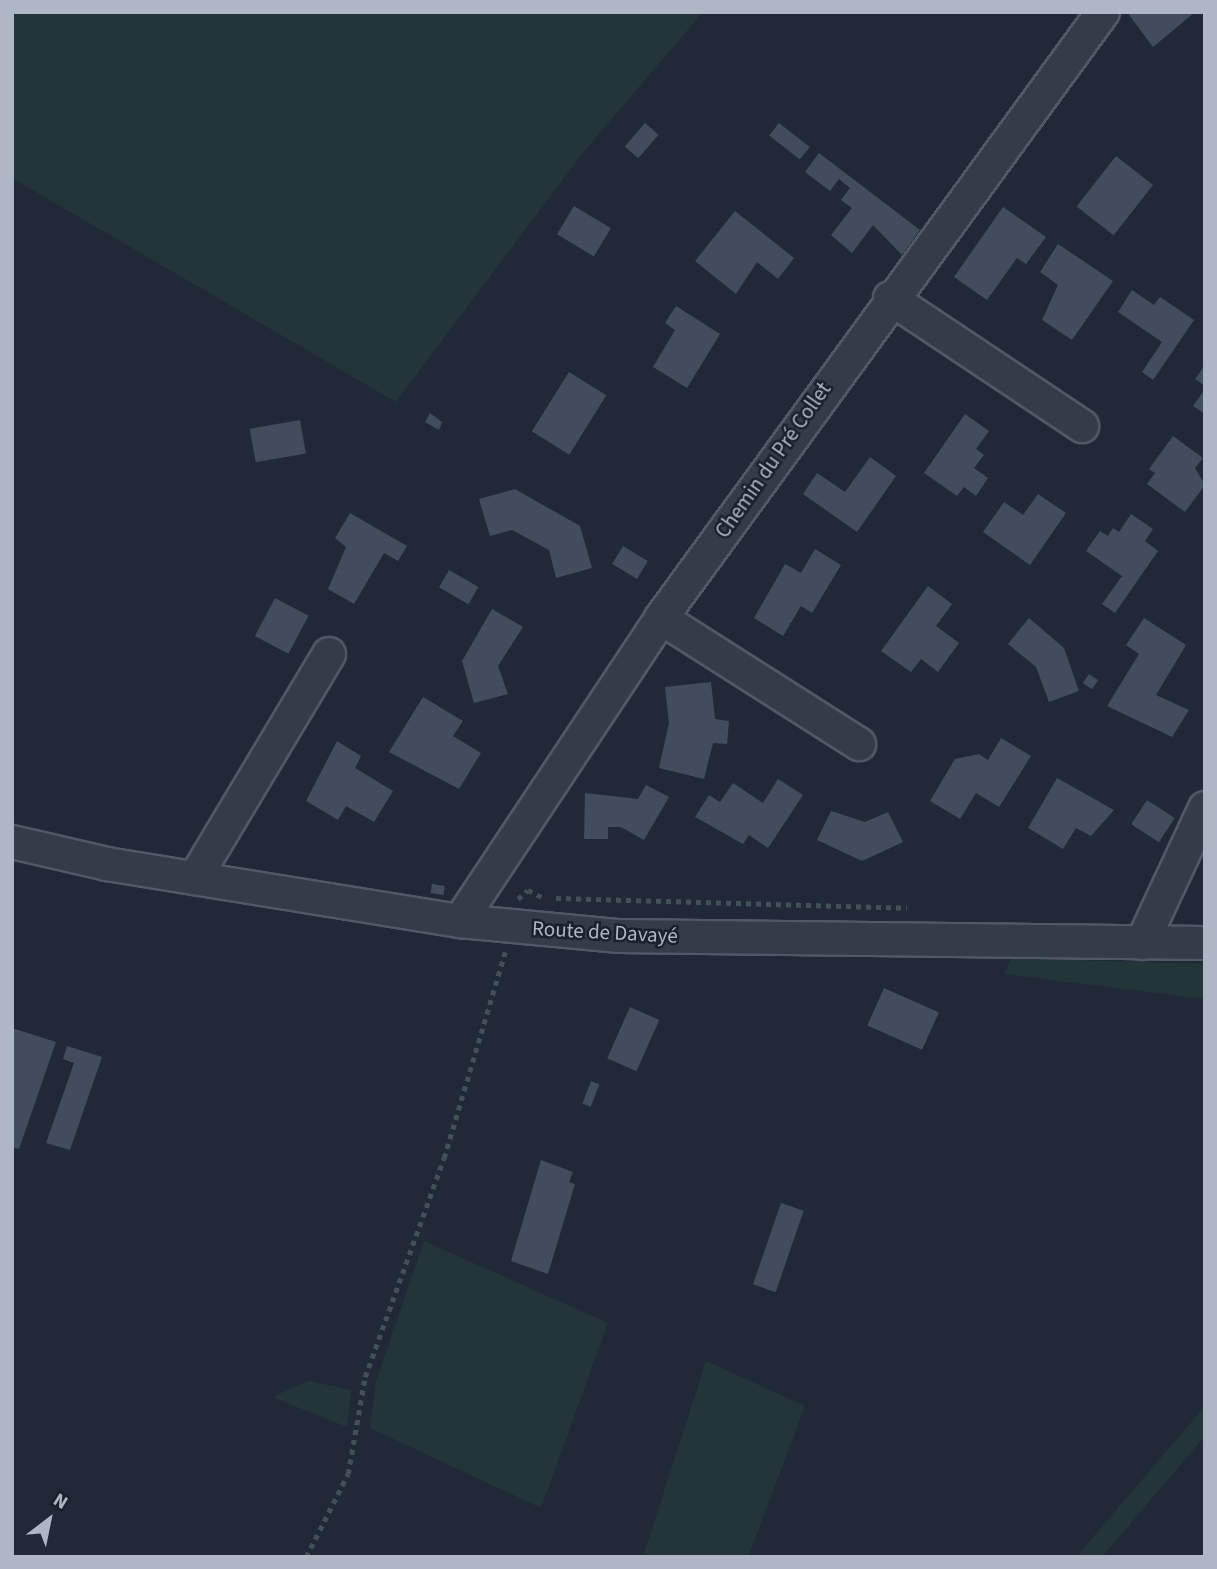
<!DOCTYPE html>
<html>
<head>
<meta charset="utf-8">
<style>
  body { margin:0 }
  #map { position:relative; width:1217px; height:1569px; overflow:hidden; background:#212938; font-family:"Source Sans 3",sans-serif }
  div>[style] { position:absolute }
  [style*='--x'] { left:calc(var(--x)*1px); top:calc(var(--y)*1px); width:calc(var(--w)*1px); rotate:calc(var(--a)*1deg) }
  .green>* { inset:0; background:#233539 }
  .building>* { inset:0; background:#424c5d; transform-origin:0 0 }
  .path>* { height:4.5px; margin-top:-2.25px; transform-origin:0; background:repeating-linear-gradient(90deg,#405256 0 5px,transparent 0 10px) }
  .roads { filter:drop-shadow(2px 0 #525966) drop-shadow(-2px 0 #525966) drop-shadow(0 2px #525966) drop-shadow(0 -2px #525966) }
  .minor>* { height:32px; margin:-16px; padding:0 16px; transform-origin:16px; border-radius:16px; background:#343c48 }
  span { translate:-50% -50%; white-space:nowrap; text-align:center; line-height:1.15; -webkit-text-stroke:5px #1a212d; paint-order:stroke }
  .street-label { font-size:21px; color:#afb6c5 }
  .frame { position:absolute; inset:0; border:14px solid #afb6c5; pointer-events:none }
  .north { position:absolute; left:14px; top:1485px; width:70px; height:70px; -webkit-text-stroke:5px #1a212d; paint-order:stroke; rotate:32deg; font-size:19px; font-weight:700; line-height:28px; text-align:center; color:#afb6c5 }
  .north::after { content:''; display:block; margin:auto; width:24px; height:32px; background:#afb6c5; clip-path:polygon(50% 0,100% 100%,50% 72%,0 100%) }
</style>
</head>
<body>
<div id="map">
  <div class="green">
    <div style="clip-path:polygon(12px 12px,703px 12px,585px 150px,396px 402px,12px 178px)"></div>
    <div style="clip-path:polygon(1011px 958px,1205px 964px,1205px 999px,1005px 974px)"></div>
    <div style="clip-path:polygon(424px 1241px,608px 1323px,541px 1508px,370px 1428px,376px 1382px)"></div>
    <div style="clip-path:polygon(706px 1361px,805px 1406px,748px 1557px,643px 1557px)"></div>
    <div style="clip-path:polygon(309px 1381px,351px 1390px,347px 1427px,272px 1397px)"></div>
    <div style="clip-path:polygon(1205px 1406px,1205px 1436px,1102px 1557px,1076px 1557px)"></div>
  </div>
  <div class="building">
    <div style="clip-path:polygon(1127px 12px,1195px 12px,1153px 47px)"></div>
    <div style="left:645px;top:123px;width:18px;height:31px;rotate:41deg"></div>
    <div style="left:779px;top:123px;width:39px;height:16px;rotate:38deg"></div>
    <div style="clip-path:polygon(819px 153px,920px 230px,902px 255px,873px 225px,852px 253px,831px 235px,852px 208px,841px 200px,850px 188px,839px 179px,830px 191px,805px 172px)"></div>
    <div style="left:1116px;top:156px;width:47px;height:64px;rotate:38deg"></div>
    <div style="left:574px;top:206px;width:43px;height:33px;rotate:31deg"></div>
    <div style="clip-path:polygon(1003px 207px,1046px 237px,1026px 264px,1017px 258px,987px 300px,954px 277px)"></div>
    <div style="clip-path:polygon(735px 211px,794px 258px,778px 279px,757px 262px,736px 294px,695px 261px)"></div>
    <div style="clip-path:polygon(1058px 244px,1113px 281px,1072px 340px,1042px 320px,1058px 285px,1040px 272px)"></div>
    <div style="clip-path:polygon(1132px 290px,1154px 305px,1160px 297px,1194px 320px,1153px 380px,1142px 372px,1162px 342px,1118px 312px)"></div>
    <div style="clip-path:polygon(676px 306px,720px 334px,687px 388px,653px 367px,675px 330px,665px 323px)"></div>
    <div style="clip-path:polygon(1205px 365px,1205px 386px,1195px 379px)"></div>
    <div style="left:569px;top:372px;width:44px;height:70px;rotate:32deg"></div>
    <div style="clip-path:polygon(1205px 389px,1205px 414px,1193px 406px)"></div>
    <div style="clip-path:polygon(430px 413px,442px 422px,439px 430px,425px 422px)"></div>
    <div style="clip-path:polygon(965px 414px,989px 431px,976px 449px,984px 455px,974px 468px,988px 478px,976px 496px,964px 487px,957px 496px,924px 473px)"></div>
    <div style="left:300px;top:420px;width:34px;height:51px;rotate:80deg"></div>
    <div style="clip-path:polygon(1173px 436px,1203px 458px,1195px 468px,1205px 485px,1185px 512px,1147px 484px,1155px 473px,1149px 469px)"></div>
    <div style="clip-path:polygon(870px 457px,896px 476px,857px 532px,803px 494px,817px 473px,845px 492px)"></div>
    <div style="clip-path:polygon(515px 489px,580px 526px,592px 568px,556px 578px,549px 550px,512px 530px,490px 536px,479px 499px)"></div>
    <div style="clip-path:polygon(1038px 494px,1066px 513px,1030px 565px,983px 532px,1004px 502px,1023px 515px)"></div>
    <div style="clip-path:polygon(350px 513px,407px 546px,398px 561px,384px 553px,354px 604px,328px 589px,346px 547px,335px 538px)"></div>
    <div style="clip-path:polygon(1131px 514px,1153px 529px,1145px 541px,1158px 551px,1115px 613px,1102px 604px,1122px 576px,1086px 551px,1100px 531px,1108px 536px,1113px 528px,1119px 532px)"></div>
    <div style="left:623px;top:546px;width:29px;height:21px;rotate:31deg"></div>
    <div style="clip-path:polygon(815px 549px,841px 565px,812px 613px,801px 606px,783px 636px,754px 618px,785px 564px,801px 573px)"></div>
    <div style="left:449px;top:570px;width:34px;height:20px;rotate:30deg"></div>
    <div style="clip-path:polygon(928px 586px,952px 604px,936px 626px,959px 643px,938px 672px,921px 659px,911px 672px,881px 651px)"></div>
    <div style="left:275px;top:598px;width:38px;height:43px;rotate:28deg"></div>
    <div style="clip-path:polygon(492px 609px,523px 627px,498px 666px,508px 694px,474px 703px,462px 661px)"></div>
    <div style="clip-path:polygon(1029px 618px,1064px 648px,1079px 691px,1049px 702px,1036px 667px,1008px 644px)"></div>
    <div style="clip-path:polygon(1144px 618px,1186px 645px,1156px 695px,1189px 710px,1172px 737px,1107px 706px,1139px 654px,1126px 645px)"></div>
    <div style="left:1089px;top:674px;width:11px;height:11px;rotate:34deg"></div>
    <div style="clip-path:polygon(711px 682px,715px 719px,729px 721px,727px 744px,713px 743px,704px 779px,659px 768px,669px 723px,665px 687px)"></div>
    <div style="clip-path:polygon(423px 697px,463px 721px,453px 736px,481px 753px,459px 789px,389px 752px)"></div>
    <div style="clip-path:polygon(1001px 738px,1031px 756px,999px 807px,976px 793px,960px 819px,930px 801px,955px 759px,979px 754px,988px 760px)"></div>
    <div style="clip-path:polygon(337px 741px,361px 756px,355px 768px,393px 791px,374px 822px,346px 806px,338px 820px,306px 801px)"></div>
    <div style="clip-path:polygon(1057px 778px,1114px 810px,1091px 836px,1076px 828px,1063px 849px,1028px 828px)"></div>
    <div style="clip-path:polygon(778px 779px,803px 795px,768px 848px,749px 835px,743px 844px,695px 817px,709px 795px,720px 802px,733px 783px,763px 803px)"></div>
    <div style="clip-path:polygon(646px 785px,669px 797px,644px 840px,621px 827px,608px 827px,608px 839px,584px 839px,585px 793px,638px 799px)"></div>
    <div style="left:1147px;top:800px;width:33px;height:29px;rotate:33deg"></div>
    <div style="clip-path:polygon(831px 811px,865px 822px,888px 812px,903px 842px,862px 861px,817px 840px)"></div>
    <div style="left:432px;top:884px;width:13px;height:9px;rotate:9deg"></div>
    <div style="left:884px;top:988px;width:60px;height:41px;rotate:24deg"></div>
    <div style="left:630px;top:1007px;width:32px;height:56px;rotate:24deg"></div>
    <div style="clip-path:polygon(12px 1028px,56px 1042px,19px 1149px,12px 1147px)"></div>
    <div style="clip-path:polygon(67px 1046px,102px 1057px,70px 1150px,46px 1143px,74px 1063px,63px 1059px)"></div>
    <div style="left:591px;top:1081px;width:9px;height:24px;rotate:21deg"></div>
    <div style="clip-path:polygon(541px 1160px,573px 1172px,569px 1182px,575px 1184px,548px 1274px,511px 1261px)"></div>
    <div style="left:781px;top:1203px;width:24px;height:86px;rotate:19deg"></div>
  </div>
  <div class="path">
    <div style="--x:556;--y:898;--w:351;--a:1.6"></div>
    <div style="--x:518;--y:899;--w:13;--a:-42"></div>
    <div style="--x:528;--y:890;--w:18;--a:27"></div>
    <div style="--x:306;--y:1557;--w:93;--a:-63.2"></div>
    <div style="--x:348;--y:1474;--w:98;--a:-80.1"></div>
    <div style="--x:365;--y:1377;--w:233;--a:-70.2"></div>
    <div style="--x:444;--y:1158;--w:215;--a:-73.5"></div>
  </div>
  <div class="roads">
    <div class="minor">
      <div style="--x:890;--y:298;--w:231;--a:33.7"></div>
      <div style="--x:661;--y:618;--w:235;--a:32.5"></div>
      <div style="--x:12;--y:842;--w:98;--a:13"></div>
      <div style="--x:107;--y:864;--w:358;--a:9.2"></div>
      <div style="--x:460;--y:921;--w:160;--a:5.4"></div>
      <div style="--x:619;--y:936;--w:586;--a:0.68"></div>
      <div style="--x:195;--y:878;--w:261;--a:-59.1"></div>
      <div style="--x:460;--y:921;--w:364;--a:-56.4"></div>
      <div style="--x:661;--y:618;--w:750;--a:-53.89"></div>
      <div style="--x:1142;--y:943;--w:149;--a:-65"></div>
    </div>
  </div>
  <div class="street-label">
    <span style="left:773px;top:460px;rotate:-55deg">Chemin du Pré Collet</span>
    <span style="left:605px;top:932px;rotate:3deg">Route de Davayé</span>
  </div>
  <div class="frame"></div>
  <div class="north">N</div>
</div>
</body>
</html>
